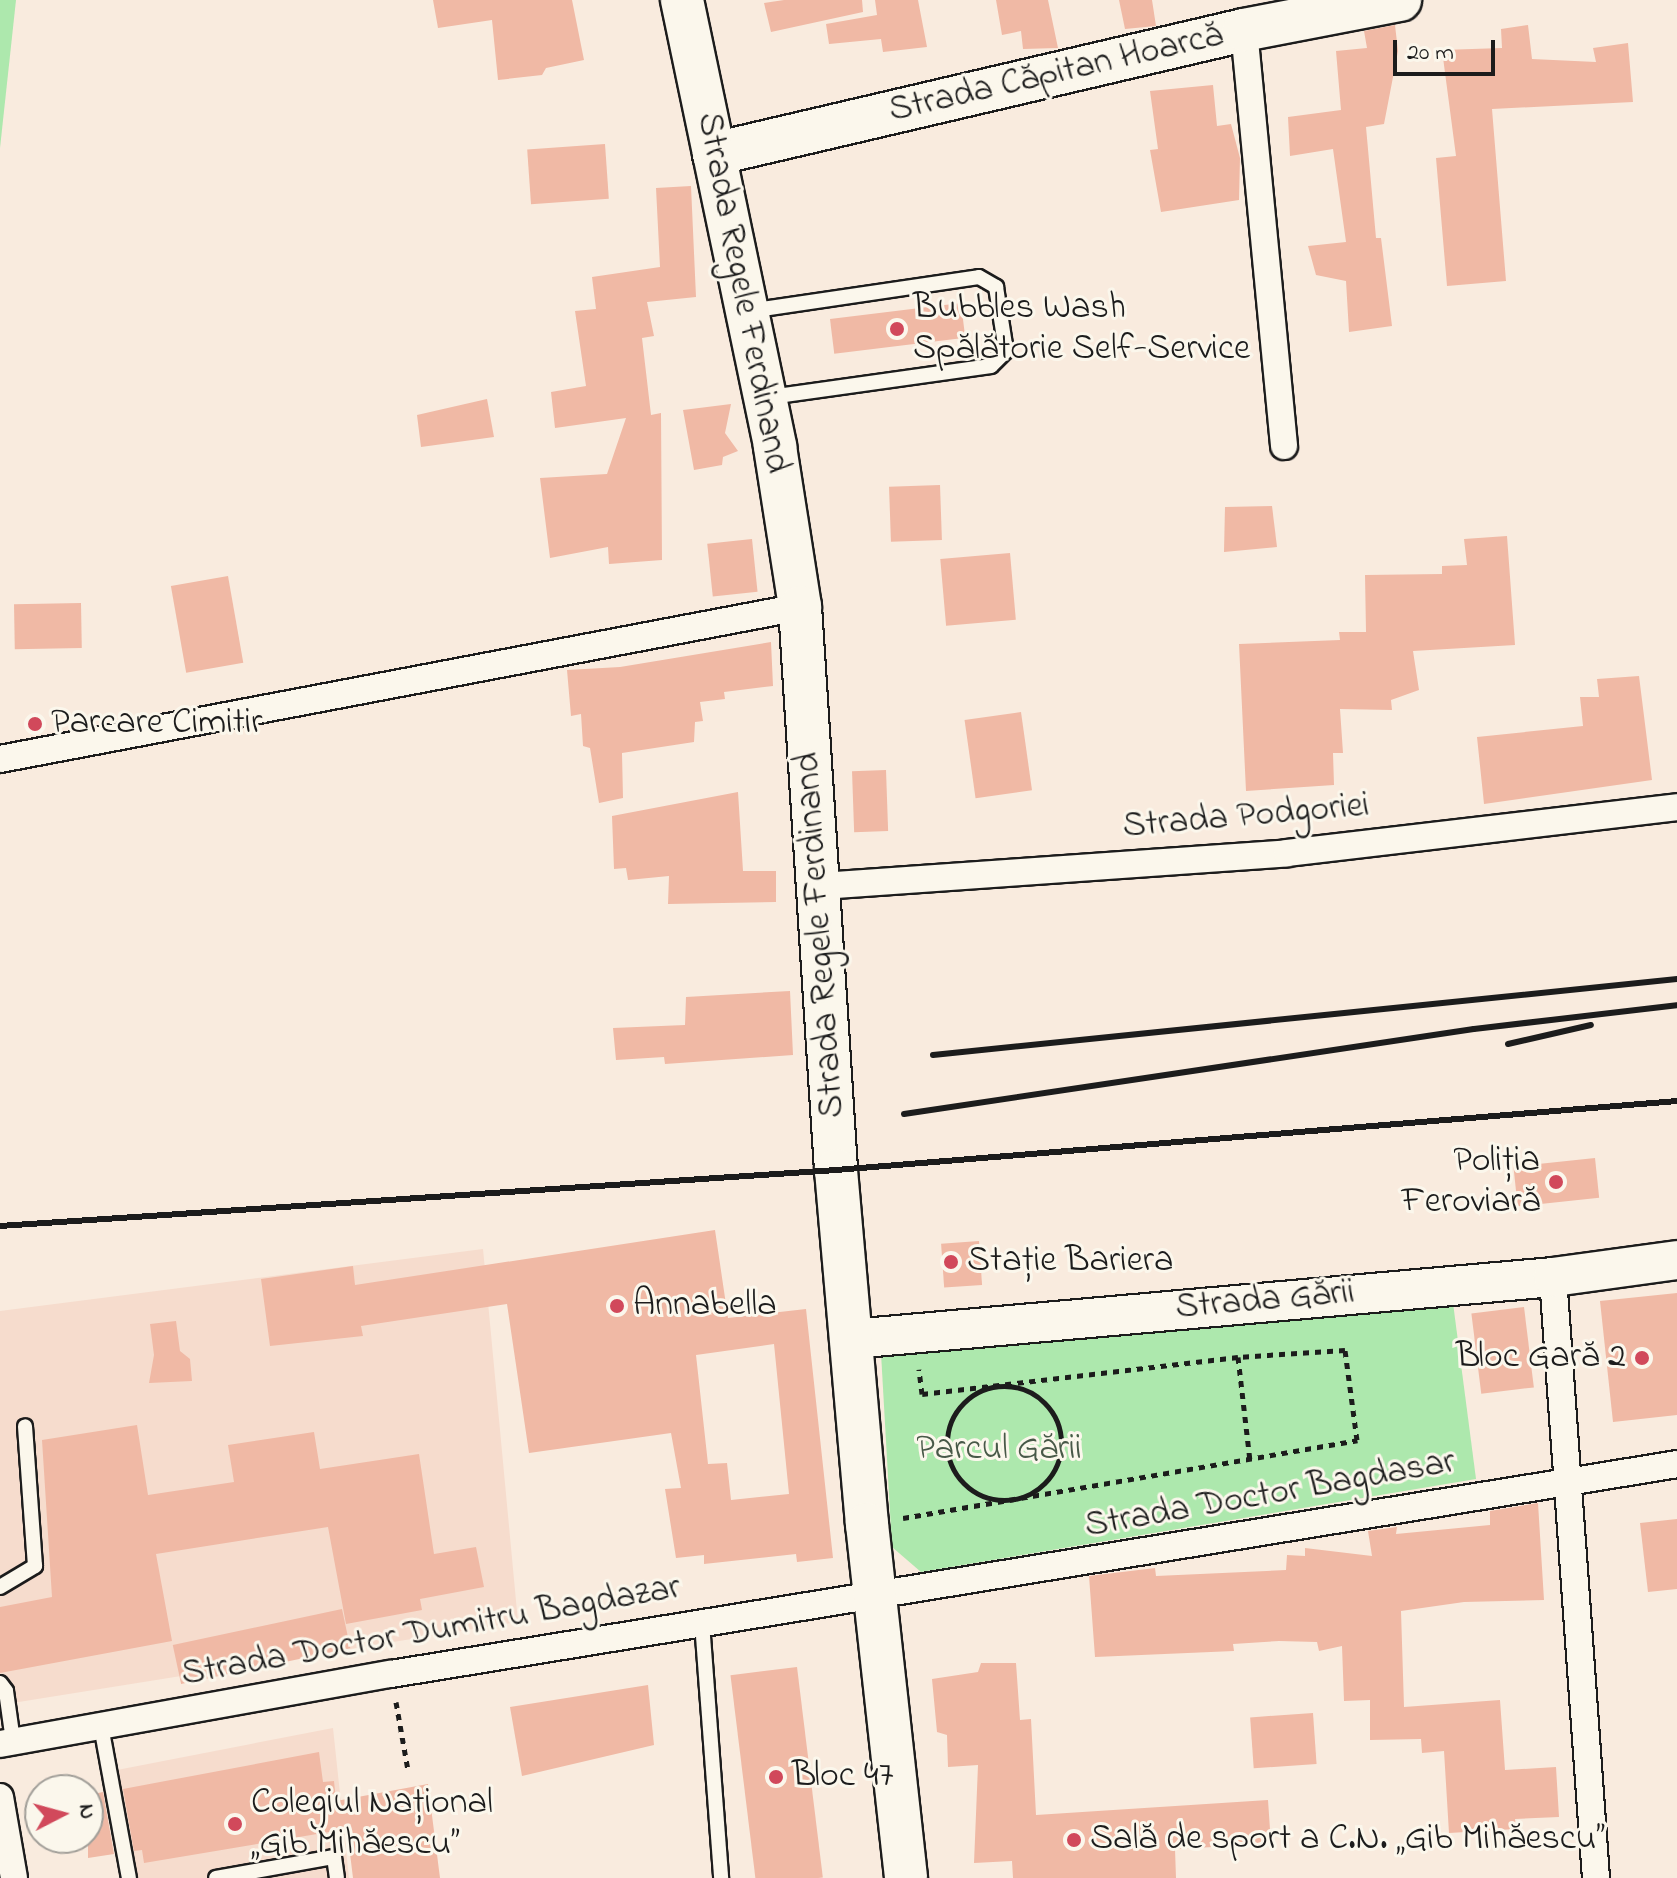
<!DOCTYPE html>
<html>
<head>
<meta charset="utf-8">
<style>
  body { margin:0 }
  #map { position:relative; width:1677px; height:1878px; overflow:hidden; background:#f9ebde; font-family:"Indie Flower",sans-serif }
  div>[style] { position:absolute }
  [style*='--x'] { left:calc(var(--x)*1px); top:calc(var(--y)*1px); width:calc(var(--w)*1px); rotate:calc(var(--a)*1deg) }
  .built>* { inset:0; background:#f6dccd }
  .green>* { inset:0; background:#ade8ad }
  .building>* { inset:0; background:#f0b9a5; transform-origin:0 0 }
  .path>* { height:5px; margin-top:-2.5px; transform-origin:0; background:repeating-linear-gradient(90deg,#1c1c1c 0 6px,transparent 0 12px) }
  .path>.ring { margin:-2.5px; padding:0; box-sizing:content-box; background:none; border:5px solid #1c1c1c; border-radius:50% }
  .roads { filter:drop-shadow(2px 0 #1c1c1c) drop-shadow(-2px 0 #1c1c1c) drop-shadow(0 2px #1c1c1c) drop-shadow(0 -2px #1c1c1c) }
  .lane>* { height:14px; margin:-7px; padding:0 7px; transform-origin:7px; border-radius:7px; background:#fbf7ec }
  .street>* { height:26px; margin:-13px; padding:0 13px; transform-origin:13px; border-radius:13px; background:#fbf7ec }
  .secondary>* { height:38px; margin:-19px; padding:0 19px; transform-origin:19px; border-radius:19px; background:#fbf7ec }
  .primary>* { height:42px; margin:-21px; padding:0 21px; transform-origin:21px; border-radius:21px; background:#fbf7ec }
  .rail>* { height:6px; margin:-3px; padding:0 3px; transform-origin:3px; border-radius:3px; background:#1c1c1c }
  .dots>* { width:22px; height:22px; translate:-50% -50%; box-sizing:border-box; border:4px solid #fbf7ec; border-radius:50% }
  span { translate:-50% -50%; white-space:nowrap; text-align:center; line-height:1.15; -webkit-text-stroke:6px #fbf7ec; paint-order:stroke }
  .street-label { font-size:36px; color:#1c1c1c }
  .poi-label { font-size:36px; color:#1c1c1c }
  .left { translate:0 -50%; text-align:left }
  .right { translate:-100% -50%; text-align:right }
  .park-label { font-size:36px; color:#485948 }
  .north { position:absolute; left:24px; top:1774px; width:80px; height:80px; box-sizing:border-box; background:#fbf7ec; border:2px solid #a29f99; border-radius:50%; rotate:84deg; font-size:22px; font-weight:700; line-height:32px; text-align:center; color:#1c1c1c }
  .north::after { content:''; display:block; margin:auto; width:28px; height:36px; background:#d1495b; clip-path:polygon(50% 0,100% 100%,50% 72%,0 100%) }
  .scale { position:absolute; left:1393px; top:40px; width:102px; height:36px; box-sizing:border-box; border:4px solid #1c1c1c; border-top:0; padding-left:10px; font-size:24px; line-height:28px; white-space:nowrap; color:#1c1c1c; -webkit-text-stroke:6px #fbf7ec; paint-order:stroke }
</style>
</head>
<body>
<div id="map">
  <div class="built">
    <div style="clip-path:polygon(483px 1249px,518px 1622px,0 1705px,0 1311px)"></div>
    <div style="clip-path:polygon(333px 1728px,349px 1878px,138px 1878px,117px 1770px)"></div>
  </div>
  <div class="green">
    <div style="clip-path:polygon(0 0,16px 0,0 148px)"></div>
    <div style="clip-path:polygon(1453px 1303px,1476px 1479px,921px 1572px,892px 1547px,881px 1353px)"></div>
  </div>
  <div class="building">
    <div style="clip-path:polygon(433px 0,572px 0,584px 60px,546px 68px,542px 75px,498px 80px,492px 20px,438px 28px)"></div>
    <div style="clip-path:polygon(784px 0,862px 0,863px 12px,771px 32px,764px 3px)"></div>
    <div style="clip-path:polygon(875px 0,918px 0,927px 47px,883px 52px,881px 39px,829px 44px,826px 24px,877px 15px)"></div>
    <div style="clip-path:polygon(996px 0,1048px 0,1058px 48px,1023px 49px,1021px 31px,1002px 35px)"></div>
    <div style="clip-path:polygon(1119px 0,1152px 0,1156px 26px,1125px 29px)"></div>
    <div style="clip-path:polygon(1395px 25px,1398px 51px,1384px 124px,1366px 127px,1376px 238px,1381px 238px,1392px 326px,1349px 332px,1346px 281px,1316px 275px,1308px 246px,1346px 242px,1333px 149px,1290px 156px,1288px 117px,1341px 110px,1336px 51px,1367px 48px,1364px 31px)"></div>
    <div style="clip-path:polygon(1528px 25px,1532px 59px,1596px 62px,1593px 48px,1628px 43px,1633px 102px,1492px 109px,1506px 281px,1447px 286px,1436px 158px,1456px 156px,1442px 50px,1502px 48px,1501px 29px)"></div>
    <div style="clip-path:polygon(1213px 85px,1217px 126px,1231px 124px,1240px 158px,1239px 200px,1161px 212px,1150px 150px,1158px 149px,1150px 91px)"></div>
    <div style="left:605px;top:144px;width:55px;height:78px;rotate:86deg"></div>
    <div style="clip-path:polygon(691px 186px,696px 297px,647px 302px,654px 336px,642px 338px,651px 415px,661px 413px,662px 560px,609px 564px,608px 547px,550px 558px,540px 478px,607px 474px,626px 418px,555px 428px,551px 392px,586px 386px,575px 311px,596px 309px,592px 277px,660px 267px,656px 188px)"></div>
    <div style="left:961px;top:303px;width:35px;height:132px;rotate:83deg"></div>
    <div style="clip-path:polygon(487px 399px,494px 437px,421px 447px,417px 415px)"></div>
    <div style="clip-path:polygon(731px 404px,725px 433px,738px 451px,723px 457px,722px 465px,694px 470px,683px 410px)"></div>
    <div style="left:940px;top:485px;width:55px;height:51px;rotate:88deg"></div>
    <div style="clip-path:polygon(1272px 506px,1277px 547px,1224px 552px,1225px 507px)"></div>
    <div style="clip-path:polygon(1507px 536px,1515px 645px,1413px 651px,1419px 690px,1391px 700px,1392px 710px,1340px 709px,1343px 753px,1333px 753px,1334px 785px,1246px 791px,1239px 644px,1340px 640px,1339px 632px,1366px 632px,1365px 575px,1442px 574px,1442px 566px,1467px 565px,1464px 539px)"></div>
    <div style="left:752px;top:539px;width:53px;height:45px;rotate:84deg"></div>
    <div style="left:1010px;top:553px;width:67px;height:70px;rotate:85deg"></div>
    <div style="left:228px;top:576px;width:88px;height:58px;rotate:80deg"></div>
    <div style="left:81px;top:603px;width:45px;height:67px;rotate:89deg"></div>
    <div style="clip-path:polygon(771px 642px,773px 686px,724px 692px,725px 699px,700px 702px,703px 721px,695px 722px,694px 742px,622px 753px,623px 798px,599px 803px,590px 748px,583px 746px,581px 714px,571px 716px,567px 670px,620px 667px)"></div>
    <div style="clip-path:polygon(1639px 676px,1652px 780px,1484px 804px,1477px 737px,1583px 726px,1580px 697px,1599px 697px,1597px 679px)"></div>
    <div style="left:1021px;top:712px;width:79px;height:57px;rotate:82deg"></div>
    <div style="left:886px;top:770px;width:61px;height:34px;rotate:88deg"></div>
    <div style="clip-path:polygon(738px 792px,743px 871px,776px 871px,776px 902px,668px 904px,669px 876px,628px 880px,626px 868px,614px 869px,612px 816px)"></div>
    <div style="clip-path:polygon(790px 991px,793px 1055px,665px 1064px,664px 1057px,616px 1060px,613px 1028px,685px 1025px,686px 997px)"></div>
    <div style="left:1595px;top:1158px;width:40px;height:82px;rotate:84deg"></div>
    <div style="clip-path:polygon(evenodd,715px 1230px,728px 1318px,806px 1309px,833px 1558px,797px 1562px,796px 1554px,704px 1564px,704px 1555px,676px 1558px,665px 1489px,681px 1488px,671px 1433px,529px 1453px,507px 1304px,361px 1326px,363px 1336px,270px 1346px,261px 1279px,353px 1266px,355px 1285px,715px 1230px,774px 1344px,789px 1494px,731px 1500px,727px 1463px,708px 1464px,696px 1355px,774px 1344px)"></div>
    <div style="left:979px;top:1241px;width:44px;height:38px;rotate:86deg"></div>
    <div style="clip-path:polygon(1677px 1293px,1677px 1415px,1613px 1422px,1600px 1301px)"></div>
    <div style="left:1524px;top:1307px;width:81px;height:53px;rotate:83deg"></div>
    <div style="clip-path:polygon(176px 1321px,180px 1351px,190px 1359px,192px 1381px,149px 1383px,154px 1355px,150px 1324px)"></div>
    <div style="clip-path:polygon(137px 1425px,148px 1495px,234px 1482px,228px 1445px,314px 1432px,320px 1469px,419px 1454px,434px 1554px,476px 1547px,484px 1587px,420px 1599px,422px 1610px,346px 1624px,328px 1527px,156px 1554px,172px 1641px,0 1673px,0 1607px,52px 1597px,42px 1440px)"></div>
    <div style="clip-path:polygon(1538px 1503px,1544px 1600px,1464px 1602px,1401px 1611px,1404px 1707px,1500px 1700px,1505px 1770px,1556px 1767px,1559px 1817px,1515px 1819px,1516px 1829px,1449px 1833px,1444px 1751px,1422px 1753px,1421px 1739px,1370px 1740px,1370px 1700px,1344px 1701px,1342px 1646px,1319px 1651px,1317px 1642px,1279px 1641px,1233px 1644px,1234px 1651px,1095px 1657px,1089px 1576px,1155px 1568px,1156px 1576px,1286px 1570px,1287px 1555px,1305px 1556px,1305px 1548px,1372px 1556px,1368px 1531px,1397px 1527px,1396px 1534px,1490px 1525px,1490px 1511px)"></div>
    <div style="clip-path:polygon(1677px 1519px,1677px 1589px,1648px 1592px,1640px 1523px)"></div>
    <div style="left:342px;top:1609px;width:40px;height:173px;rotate:78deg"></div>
    <div style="clip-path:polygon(981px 1663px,1016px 1663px,1020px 1720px,1031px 1719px,1036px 1815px,1268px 1800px,1271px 1844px,1175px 1849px,1176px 1878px,1013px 1878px,1012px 1861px,974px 1863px,978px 1765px,948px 1767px,947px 1735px,937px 1732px,932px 1679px,978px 1672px)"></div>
    <div style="left:797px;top:1667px;width:212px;height:67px;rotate:83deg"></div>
    <div style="clip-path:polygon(648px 1685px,654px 1745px,522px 1776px,510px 1707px)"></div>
    <div style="left:1313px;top:1713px;width:51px;height:63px;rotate:86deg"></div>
    <div style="clip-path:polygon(319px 1752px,323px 1782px,334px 1781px,336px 1801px,428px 1784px,440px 1878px,353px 1878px,347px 1829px,144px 1863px,142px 1850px,134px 1851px,123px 1789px)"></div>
    <div style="clip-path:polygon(103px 1792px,114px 1854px,88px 1858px,88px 1795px)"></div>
  </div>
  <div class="path">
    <div style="--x:1238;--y:1357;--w:104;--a:83.4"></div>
    <div class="ring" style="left:947px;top:1386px;width:109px;height:109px"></div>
    <div style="--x:903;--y:1518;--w:461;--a:-9.7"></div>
    <div style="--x:1357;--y:1440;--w:91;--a:-97.6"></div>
    <div style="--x:1345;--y:1350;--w:107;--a:176.3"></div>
    <div style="--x:1238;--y:1357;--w:318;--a:173.3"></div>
    <div style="--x:922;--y:1394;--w:25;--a:-97"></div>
    <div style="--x:396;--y:1702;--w:69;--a:80"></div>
  </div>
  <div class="roads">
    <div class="lane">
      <div style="--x:749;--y:311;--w:232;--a:-8.4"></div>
      <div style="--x:979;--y:277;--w:20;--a:30"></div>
      <div style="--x:996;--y:287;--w:65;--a:81.1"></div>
      <div style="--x:1006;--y:351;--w:21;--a:135"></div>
      <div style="--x:991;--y:366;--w:223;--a:172"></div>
      <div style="--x:0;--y:1587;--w:41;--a:-31"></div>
      <div style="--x:35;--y:1566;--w:140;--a:-94.1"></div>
      <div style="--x:702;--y:1623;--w:256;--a:85.7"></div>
      <div style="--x:0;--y:1683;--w:10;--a:53"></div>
      <div style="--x:6;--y:1691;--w:50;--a:82"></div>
      <div style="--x:101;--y:1726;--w:155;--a:79.6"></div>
      <div style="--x:216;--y:1878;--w:120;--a:-10.1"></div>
      <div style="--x:334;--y:1857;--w:21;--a:82"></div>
    </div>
    <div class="street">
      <div style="--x:1244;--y:30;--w:418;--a:84.5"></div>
      <div style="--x:0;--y:759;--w:814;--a:-10.76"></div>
      <div style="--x:820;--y:886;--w:468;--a:-4"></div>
      <div style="--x:1287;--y:853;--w:393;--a:-6.7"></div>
      <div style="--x:1553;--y:1277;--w:603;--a:85.91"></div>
      <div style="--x:0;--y:1744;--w:397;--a:-10.2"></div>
      <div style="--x:391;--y:1674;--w:1303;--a:-9.27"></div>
      <div style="--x:0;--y:1797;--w:82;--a:80.2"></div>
    </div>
    <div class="secondary">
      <div style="--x:852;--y:1339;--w:704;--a:-5.05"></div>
      <div style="--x:1553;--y:1277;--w:125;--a:-7.8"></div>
    </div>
    <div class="primary">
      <div style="--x:682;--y:0;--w:457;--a:78.2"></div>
      <div style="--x:775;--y:447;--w:162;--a:81.1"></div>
      <div style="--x:800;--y:607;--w:564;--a:86.34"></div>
      <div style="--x:836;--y:1170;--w:355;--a:85"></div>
      <div style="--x:867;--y:1524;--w:356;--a:83.7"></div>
      <div style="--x:714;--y:154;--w:544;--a:-13.17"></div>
      <div style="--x:1244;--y:30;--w:159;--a:-10.9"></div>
    </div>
  </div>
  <div class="rail">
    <div style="--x:1508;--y:1044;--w:85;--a:-12.9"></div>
    <div style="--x:933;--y:1055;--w:748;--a:-5.83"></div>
    <div style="--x:904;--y:1114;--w:576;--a:-8.48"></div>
    <div style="--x:1474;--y:1029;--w:204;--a:-6.7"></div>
    <div style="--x:0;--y:1226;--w:838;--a:-3.83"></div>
    <div style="--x:836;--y:1170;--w:844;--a:-4.69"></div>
  </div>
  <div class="dots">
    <div style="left:897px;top:329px;background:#d1495b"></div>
    <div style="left:35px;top:724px;background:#d1495b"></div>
    <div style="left:1556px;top:1182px;background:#d1495b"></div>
    <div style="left:951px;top:1262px;background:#d1495b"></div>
    <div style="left:617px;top:1306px;background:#d1495b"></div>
    <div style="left:1642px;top:1358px;background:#d1495b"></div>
    <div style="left:776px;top:1777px;background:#d1495b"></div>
    <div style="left:235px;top:1824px;background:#d1495b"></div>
    <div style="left:1074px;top:1840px;background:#d1495b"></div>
  </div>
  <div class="street-label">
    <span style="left:1056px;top:74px;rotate:-13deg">Strada Căpitan Hoarcă</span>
    <span style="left:742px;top:293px;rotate:79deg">Strada Regele Ferdinand</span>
    <span style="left:1246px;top:817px;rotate:-5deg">Strada Podgoriei</span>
    <span style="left:821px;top:935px;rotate:-94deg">Strada Regele Ferdinand</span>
    <span style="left:1265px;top:1301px;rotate:-5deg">Strada Gării</span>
    <span style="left:1270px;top:1495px;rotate:-10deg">Strada Doctor Bagdasar</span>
    <span style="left:431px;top:1632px;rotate:-10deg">Strada Doctor Dumitru Bagdazar</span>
  </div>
  <div class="poi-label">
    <span class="left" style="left:913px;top:329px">Bubbles Wash<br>Spălătorie Self-Service</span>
    <span class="left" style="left:51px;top:724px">Parcare Cimitir</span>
    <span class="right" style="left:1540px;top:1182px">Poliția<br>Feroviară</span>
    <span class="left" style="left:967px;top:1262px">Stație Bariera</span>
    <span class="left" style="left:633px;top:1306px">Annabella</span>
    <span class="right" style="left:1626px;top:1358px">Bloc Gară 2</span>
    <span class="left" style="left:792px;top:1777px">Bloc 47</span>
    <span class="left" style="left:251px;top:1824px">Colegiul Național<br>„Gib Mihăescu”</span>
    <span class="left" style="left:1090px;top:1840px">Sală de sport a C.N. „Gib Mihăescu”</span>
  </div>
  <div class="park-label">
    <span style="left:999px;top:1450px">Parcul Gării</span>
  </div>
  <div class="north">N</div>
  <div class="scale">20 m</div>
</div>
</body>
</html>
